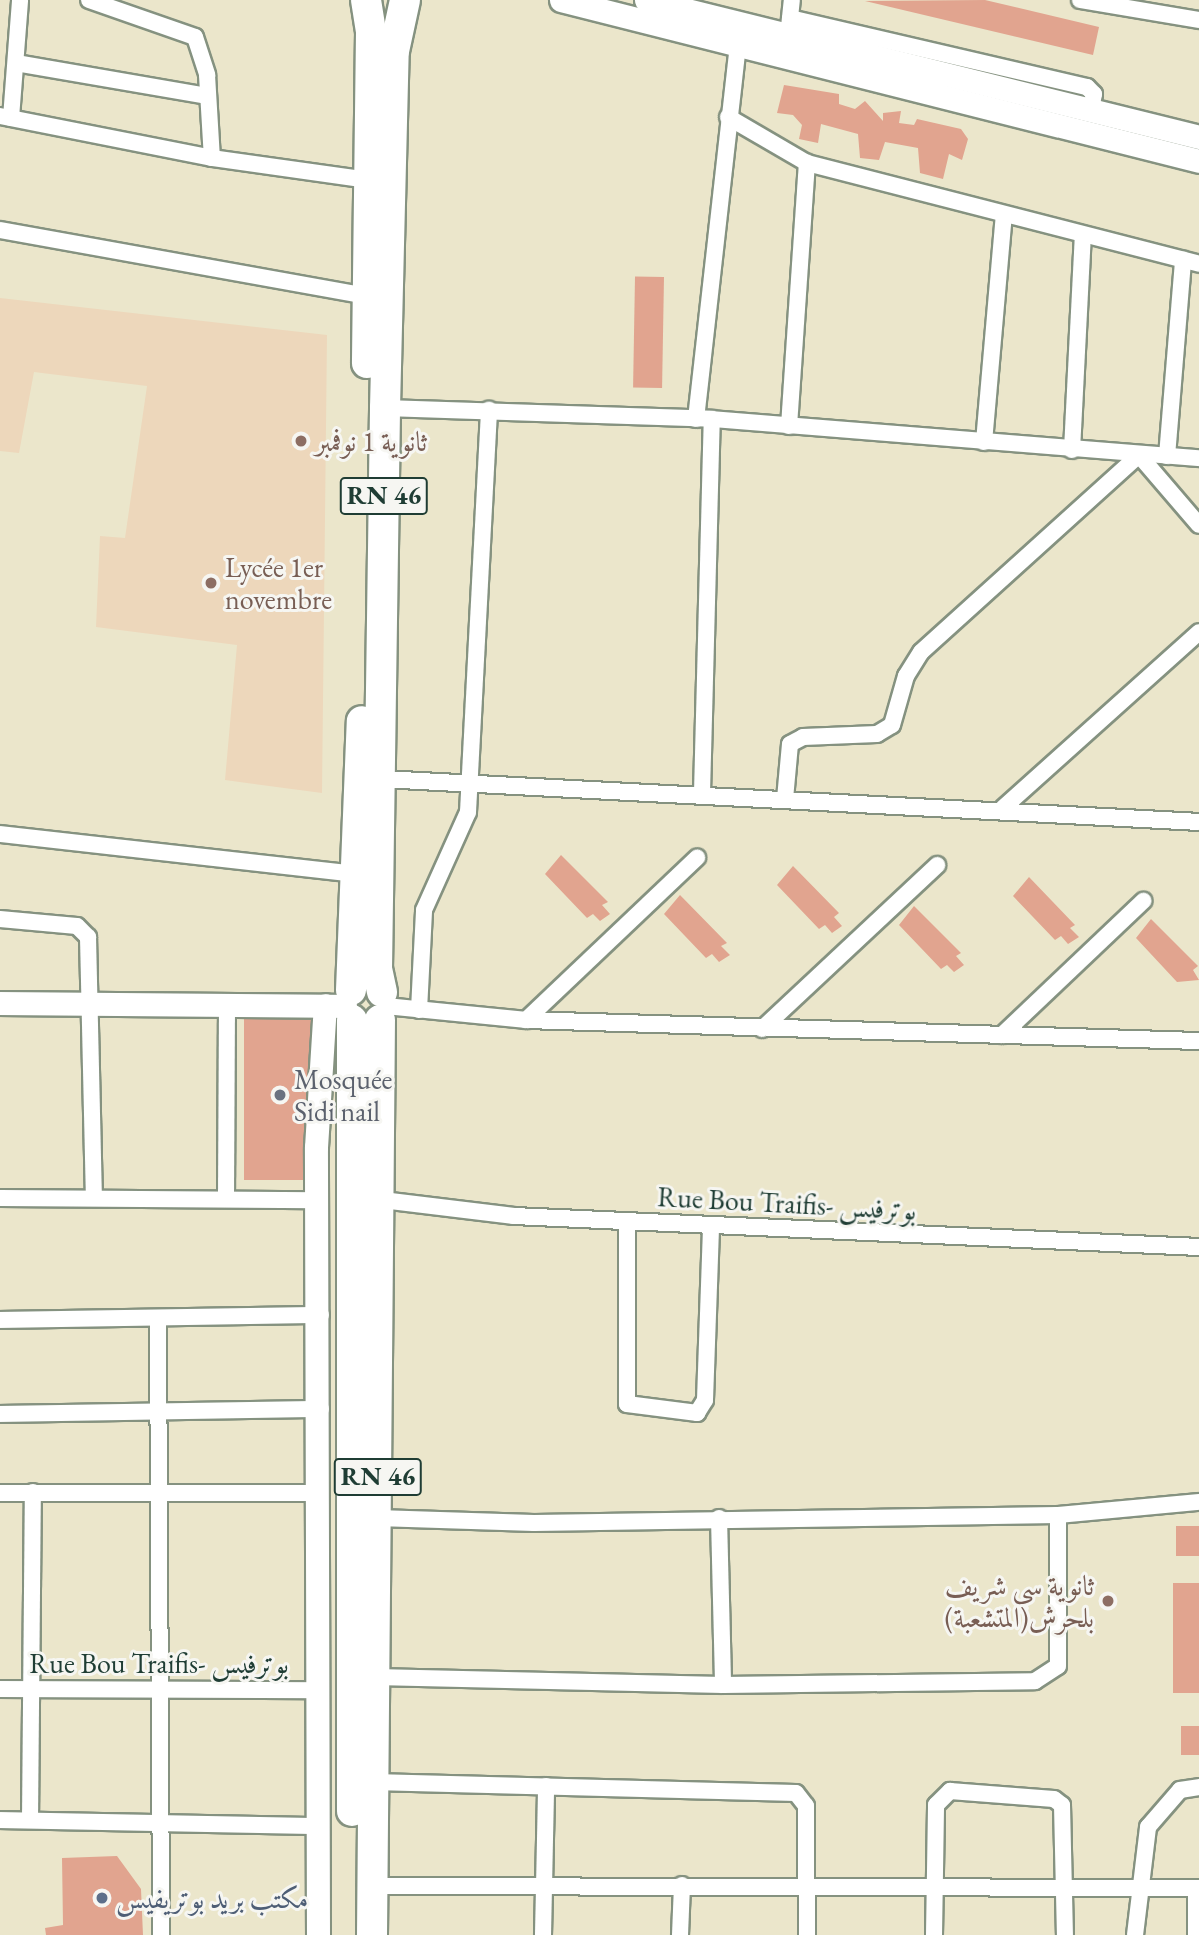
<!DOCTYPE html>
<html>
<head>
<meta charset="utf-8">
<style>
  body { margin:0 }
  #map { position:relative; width:1199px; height:1935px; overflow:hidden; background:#ebe6cb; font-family:"EB Garamond",Amiri,serif }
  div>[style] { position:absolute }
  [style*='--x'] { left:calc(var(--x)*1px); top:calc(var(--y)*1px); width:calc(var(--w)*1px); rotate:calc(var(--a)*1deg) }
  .built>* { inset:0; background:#edd7bb }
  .building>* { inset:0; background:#e1a48f; transform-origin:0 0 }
  .roads { filter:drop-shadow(2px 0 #859280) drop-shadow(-2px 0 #859280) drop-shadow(0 2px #859280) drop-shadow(0 -2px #859280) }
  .street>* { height:16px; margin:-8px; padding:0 8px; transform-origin:8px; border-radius:8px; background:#fff }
  .secondary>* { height:23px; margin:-11.5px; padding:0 11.5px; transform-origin:11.5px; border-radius:11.5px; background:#fff }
  .highway>* { height:30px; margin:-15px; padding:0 15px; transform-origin:15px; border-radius:15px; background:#fff }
  .dots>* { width:19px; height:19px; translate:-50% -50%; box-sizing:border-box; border:4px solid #f6f6f2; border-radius:50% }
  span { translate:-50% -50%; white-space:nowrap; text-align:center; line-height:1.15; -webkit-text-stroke:6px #f6f6f2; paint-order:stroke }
  .shield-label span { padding:2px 5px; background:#f6f6f2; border:2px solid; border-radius:5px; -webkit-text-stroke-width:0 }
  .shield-label { font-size:26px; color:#1f3d34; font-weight:700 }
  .education-label { font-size:28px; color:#785e54 }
  .left { translate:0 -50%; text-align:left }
  .right { translate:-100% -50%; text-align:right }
  .worship-label { font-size:28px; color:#5b616d }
  .street-label { font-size:28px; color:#1f3d34 }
  .service-label { font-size:28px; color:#4e5e75 }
</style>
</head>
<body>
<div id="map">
  <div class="built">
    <div style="clip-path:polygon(0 298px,327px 335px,322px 793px,225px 780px,237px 645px,96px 627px,100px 536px,125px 538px,147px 386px,34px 372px,19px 453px,0 451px)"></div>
  </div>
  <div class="building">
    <div style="clip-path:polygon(985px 0,1099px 27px,1093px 55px,865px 1px)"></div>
    <div style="clip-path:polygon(784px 85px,839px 94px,839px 104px,855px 109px,865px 101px,883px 121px,883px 113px,901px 111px,899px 123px,914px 125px,917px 119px,961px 129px,968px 139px,962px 160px,949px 154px,943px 179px,920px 173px,918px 148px,885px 142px,879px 160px,860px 158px,858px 134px,821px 124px,818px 143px,799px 139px,802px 125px,793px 115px,777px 113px)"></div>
    <div style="left:664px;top:277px;width:111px;height:29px;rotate:91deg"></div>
    <div style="clip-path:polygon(561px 855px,608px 902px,602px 905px,610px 914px,600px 921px,593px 914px,587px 918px,545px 874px)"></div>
    <div style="clip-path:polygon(793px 866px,839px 913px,834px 917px,842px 926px,832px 933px,825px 925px,819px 929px,777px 885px)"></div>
    <div style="clip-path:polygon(1029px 877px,1075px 925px,1070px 928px,1079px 937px,1068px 944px,1061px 936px,1055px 940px,1013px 896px)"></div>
    <div style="clip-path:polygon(680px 895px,727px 943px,721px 946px,730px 955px,719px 962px,712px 954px,706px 958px,664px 914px)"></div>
    <div style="clip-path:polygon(914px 906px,961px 953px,956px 956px,964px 965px,954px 972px,947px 965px,941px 969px,899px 925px)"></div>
    <div style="clip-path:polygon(1151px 919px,1198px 966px,1193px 970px,1199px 980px,1177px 982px,1136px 938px)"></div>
    <div style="left:316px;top:1015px;width:165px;height:72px;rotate:90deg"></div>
    <div style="left:1199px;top:1526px;width:30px;height:23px;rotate:90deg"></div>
    <div style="left:1173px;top:1583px;width:26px;height:110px"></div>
    <div style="left:1181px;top:1726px;width:18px;height:29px"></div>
    <div style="clip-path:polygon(117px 1856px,141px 1889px,143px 1935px,46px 1935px,45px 1928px,63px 1925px,62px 1858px)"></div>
  </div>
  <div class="roads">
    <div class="street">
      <div style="--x:89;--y:0;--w:112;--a:19.2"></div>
      <div style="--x:195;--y:37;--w:40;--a:72"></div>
      <div style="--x:207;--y:75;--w:83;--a:86.6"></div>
      <div style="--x:1080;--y:0;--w:121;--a:9.5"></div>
      <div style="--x:790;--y:18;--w:305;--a:13.1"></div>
      <div style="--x:1087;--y:87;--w:10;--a:45"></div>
      <div style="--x:1094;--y:94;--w:16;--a:101"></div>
      <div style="--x:789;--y:27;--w:27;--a:-84"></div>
      <div style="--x:16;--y:63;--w:195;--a:9.8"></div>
      <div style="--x:0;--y:116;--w:216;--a:11.2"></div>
      <div style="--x:212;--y:158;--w:159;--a:8"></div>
      <div style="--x:728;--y:117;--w:91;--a:30.2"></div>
      <div style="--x:807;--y:163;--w:405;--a:14.4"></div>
      <div style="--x:11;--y:118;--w:118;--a:-85.6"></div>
      <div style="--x:0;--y:230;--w:374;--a:10.2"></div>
      <div style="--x:385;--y:408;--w:327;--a:1.9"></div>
      <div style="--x:712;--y:419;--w:489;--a:4.6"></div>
      <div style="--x:696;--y:419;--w:376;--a:-83.6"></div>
      <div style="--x:789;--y:426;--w:264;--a:-86.1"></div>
      <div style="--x:984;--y:442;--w:228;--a:-85"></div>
      <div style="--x:1072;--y:450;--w:215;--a:-87.1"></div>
      <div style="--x:1167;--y:456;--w:197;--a:-85.3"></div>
      <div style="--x:382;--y:779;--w:818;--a:3.01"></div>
      <div style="--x:702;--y:793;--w:374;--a:-88.5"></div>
      <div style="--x:785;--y:799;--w:55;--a:-84.8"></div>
      <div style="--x:790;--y:744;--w:15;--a:-28"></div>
      <div style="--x:803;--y:737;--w:74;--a:-2.3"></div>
      <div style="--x:877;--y:734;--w:17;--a:-31"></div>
      <div style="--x:892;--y:725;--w:51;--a:-74.1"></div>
      <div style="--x:906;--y:676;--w:28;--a:-58"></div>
      <div style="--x:921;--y:652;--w:294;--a:-42.1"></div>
      <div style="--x:1139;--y:455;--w:92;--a:49.4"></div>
      <div style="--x:1003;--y:808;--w:263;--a:-41.9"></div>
      <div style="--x:0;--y:834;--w:357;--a:6.4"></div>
      <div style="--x:0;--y:919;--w:77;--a:5.2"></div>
      <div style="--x:77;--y:926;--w:16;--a:45"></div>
      <div style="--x:88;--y:937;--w:260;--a:88.7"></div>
      <div style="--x:386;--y:1006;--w:141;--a:5.7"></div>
      <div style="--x:526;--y:1020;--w:673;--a:1.79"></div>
      <div style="--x:419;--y:1010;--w:100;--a:-87.1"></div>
      <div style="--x:424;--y:910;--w:107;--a:-65.8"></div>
      <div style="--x:468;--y:812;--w:403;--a:-87"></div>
      <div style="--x:526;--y:1020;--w:236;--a:-43.5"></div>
      <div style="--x:762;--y:1029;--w:240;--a:-43.1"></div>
      <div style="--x:1002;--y:1035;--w:195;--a:-43.5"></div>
      <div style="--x:226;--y:1196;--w:192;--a:-89.7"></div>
      <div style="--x:0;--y:1198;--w:317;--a:0.4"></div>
      <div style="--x:374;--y:1199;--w:141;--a:6.9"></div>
      <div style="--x:514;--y:1216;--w:686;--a:2.59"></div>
      <div style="--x:627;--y:1222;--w:182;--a:90"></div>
      <div style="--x:627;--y:1404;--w:71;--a:7.3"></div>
      <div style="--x:697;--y:1413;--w:15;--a:-58"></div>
      <div style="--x:705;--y:1400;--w:174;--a:-88"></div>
      <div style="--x:0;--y:1320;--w:321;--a:-0.9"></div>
      <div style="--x:158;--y:1320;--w:615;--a:89.72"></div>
      <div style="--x:0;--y:1414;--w:321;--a:-0.9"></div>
      <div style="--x:0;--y:1493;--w:320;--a:0"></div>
      <div style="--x:377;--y:1518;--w:157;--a:1.8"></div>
      <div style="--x:534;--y:1523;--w:524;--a:-0.87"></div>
      <div style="--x:1058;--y:1515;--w:142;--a:-5.3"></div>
      <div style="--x:719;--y:1518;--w:167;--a:88.6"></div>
      <div style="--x:375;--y:1677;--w:348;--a:1.3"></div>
      <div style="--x:723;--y:1685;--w:312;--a:-0.7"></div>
      <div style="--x:1035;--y:1681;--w:27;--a:-33"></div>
      <div style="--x:1058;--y:1666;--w:151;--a:-90"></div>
      <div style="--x:0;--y:1689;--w:317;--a:0.2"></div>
      <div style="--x:373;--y:1782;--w:423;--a:1.5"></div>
      <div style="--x:796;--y:1793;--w:16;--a:52"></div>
      <div style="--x:806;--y:1806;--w:129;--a:89.6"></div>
      <div style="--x:0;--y:1820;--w:317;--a:1.1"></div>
      <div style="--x:30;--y:1820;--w:328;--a:-89.5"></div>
      <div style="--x:371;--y:1886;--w:828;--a:0.14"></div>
      <div style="--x:1196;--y:1889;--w:46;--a:90"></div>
      <div style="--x:543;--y:1935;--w:149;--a:-88.8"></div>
      <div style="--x:680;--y:1935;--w:50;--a:-87.7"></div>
      <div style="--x:934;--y:1935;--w:130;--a:-89.1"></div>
      <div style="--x:936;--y:1805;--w:20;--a:-45"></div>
      <div style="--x:950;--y:1791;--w:104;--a:4.4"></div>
      <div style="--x:1054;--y:1799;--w:10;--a:37"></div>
      <div style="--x:1062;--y:1805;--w:130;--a:88.7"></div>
      <div style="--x:1135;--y:1935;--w:109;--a:-83.1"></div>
      <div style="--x:1148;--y:1827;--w:49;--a:-49.1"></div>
      <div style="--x:1180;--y:1790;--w:19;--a:-9"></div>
    </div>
    <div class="secondary">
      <div style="--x:561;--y:0;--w:658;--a:14.16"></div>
      <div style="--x:646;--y:0;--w:570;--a:13.91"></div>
      <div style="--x:0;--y:1003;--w:345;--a:0.5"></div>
      <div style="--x:318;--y:1935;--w:788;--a:-90.15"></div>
      <div style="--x:316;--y:1147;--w:142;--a:-86.4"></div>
    </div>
    <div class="highway">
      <div style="--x:366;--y:0;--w:32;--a:81"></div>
      <div style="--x:371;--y:32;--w:331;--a:90.7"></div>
      <div style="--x:351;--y:990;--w:269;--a:-87.7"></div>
      <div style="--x:382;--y:992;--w:24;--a:-102"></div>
      <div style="--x:377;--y:969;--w:561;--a:-89.18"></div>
      <div style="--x:385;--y:408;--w:357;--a:-88.6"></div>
      <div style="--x:394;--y:51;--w:52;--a:-77.8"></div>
      <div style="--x:352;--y:1020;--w:791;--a:90"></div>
      <div style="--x:372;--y:1935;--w:915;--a:-89.5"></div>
    </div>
  </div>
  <div class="dots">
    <div style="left:301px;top:441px;background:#8d6e63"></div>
    <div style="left:211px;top:583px;background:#8d6e63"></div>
    <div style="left:280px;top:1095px;background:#6b7280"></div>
    <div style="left:1108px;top:1601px;background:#8d6e63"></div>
    <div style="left:102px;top:1898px;background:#5c6f8a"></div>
  </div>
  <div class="shield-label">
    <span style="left:384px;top:496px">RN 46</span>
    <span style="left:378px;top:1477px">RN 46</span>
  </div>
  <div class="education-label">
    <span class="left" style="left:315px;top:441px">ثانوية 1 نوفمبر</span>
    <span class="left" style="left:225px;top:583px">Lycée 1er<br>novembre</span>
    <span class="right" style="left:1094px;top:1601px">ثانوية سي شريف<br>بلحرش(المتشعبة)</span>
  </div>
  <div class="worship-label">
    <span class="left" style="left:294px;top:1095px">Mosquée<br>Sidi nail</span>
  </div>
  <div class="street-label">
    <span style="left:787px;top:1203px;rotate:3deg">Rue Bou Traifis- بوترفيس</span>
    <span style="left:159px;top:1663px">Rue Bou Traifis- بوترفيس</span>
  </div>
  <div class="service-label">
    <span class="left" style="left:116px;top:1898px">مكتب بريد بوتريفيس</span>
  </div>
</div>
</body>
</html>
